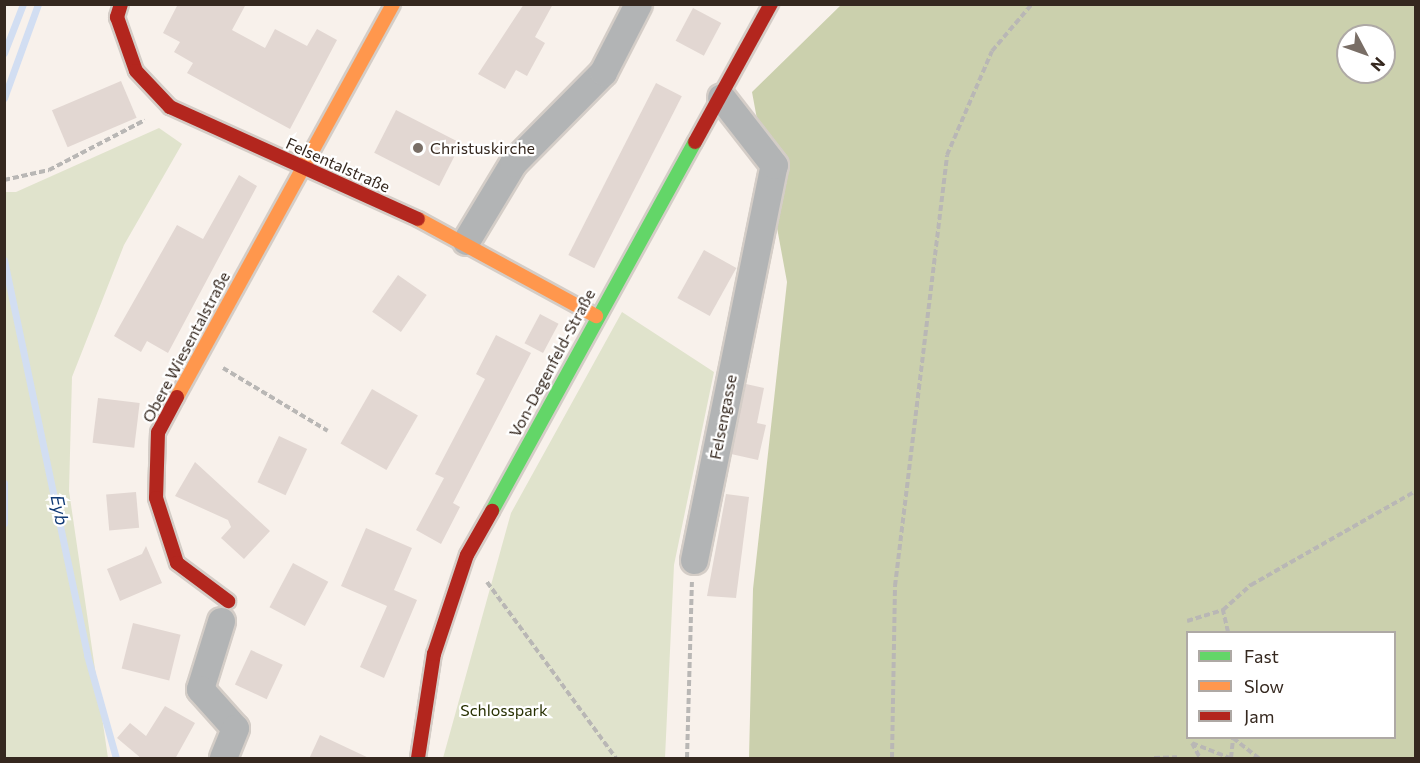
<!DOCTYPE html>
<html>
<head>
<meta charset="utf-8">
<style>
  body { margin:0 }
  #map { position:relative; width:1420px; height:763px; overflow:hidden; background:#f8f1eb; font-family:Commissioner,sans-serif }
  div>[style] { position:absolute }
  [style*='--x'] { left:calc(var(--x)*1px); top:calc(var(--y)*1px); width:calc(var(--w)*1px); rotate:calc(var(--a)*1deg) }
  .green>* { inset:0; background:#e0e3cc }
  .forest>* { inset:0; background:#cbd0ad }
  .stream>* { height:7px; margin:-3.5px; padding:0 3.5px; transform-origin:3.5px; border-radius:3.5px; background:#d2def2 }
  .building>* { inset:0; background:#e2d7d2; transform-origin:0 0 }
  .path>* { height:4px; margin-top:-2px; transform-origin:0; background:repeating-linear-gradient(90deg,#b9b7b5 0 6px,transparent 0 9px) }
  .roads { filter:drop-shadow(2px 0 #d4cdc7) drop-shadow(-2px 0 #d4cdc7) drop-shadow(0 2px #d4cdc7) drop-shadow(0 -2px #d4cdc7) }
  .street>* { height:27px; margin:-13.5px; padding:0 13.5px; transform-origin:13.5px; border-radius:13.5px; background:#b2b4b5 }
  .fast>* { height:14px; margin:-7px; padding:0 7px; transform-origin:7px; border-radius:7px; background:#63d668 }
  .slow>* { height:14px; margin:-7px; padding:0 7px; transform-origin:7px; border-radius:7px; background:#ff974d }
  .jam>* { height:14px; margin:-7px; padding:0 7px; transform-origin:7px; border-radius:7px; background:#b3261e }
  .dots>* { width:16px; height:16px; translate:-50% -50%; box-sizing:border-box; border:3px solid #fff; border-radius:50% }
  span { translate:-50% -50%; white-space:nowrap; text-align:center; line-height:1.15; -webkit-text-stroke:4.5px #fff; paint-order:stroke }
  .poi-label { font-size:16px; color:#35281f }
  .left { translate:0 -50%; text-align:left }
  .street-label { font-size:16px; color:#35281f }
  .park-label { font-size:16px; color:#273002 }
  .water-label { font-size:18px; color:#113b76; font-style:italic }
  .frame { position:absolute; inset:0; border:6px solid #35281f; pointer-events:none }
  .legend { position:absolute; left:1186px; top:631px; width:210px; height:108px; box-sizing:border-box; background:#fff; border:2px solid #aea9a5; margin:0; padding:8px 10px; list-style:none; font-size:18px; color:#35281f }
  .legend li { display:flex; align-items:center; gap:12px; height:30px }
  .legend b { width:30px; border:2px solid #aea9a5 }
  .north { position:absolute; left:1336px; top:24px; width:60px; height:60px; box-sizing:border-box; background:#fff; border:2px solid #aea9a5; border-radius:50%; rotate:131deg; font-size:16px; font-weight:700; line-height:24px; text-align:center; color:#35281f }
  .north::after { content:''; display:block; margin:auto; width:21px; height:27px; background:#796e66; clip-path:polygon(50% 0,100% 100%,50% 72%,0 100%) }
</style>
</head>
<body>
<div id="map">
  <div class="green">
    <div style="clip-path:polygon(159px 128px,182px 144px,124px 245px,72px 377px,69px 491px,108px 758px,5px 758px,5px 192px,16px 192px)"></div>
    <div style="clip-path:polygon(622px 312px,714px 372px,674px 565px,665px 758px,443px 758px,511px 513px)"></div>
  </div>
  <div class="forest">
    <div style="clip-path:polygon(evenodd,841px 5px,1415px 5px,1415px 758px,749px 758px,753px 589px,787px 282px,752px 92px,841px 5px,1348px 36px,1384px 36px,1384px 72px,1348px 72px,1348px 36px,841px 5px,1188px 632px,1394px 632px,1394px 738px,1188px 738px,1188px 632px)"></div>
  </div>
  <div class="stream">
    <div style="--x:4;--y:53;--w:53;--a:-68.8"></div>
    <div style="--x:4;--y:98;--w:100;--a:-70.1"></div>
    <div style="--x:4;--y:260;--w:404;--a:78.1"></div>
    <div style="--x:87;--y:655;--w:107;--a:74.3"></div>
    <div style="--x:4;--y:483;--w:40;--a:90"></div>
  </div>
  <div class="building">
    <div style="clip-path:polygon(178px 4px,246px 4px,232px 30px,265px 48px,275px 29px,307px 46px,317px 29px,337px 40px,290px 129px,187px 73px,193px 63px,174px 52px,180px 42px,163px 33px)"></div>
    <div style="clip-path:polygon(524px 4px,553px 4px,535px 37px,545px 43px,527px 76px,516px 70px,505px 89px,478px 74px)"></div>
    <div style="left:693px;top:8px;width:32px;height:37px;rotate:28deg"></div>
    <div style="left:121px;top:81px;width:40px;height:75px;rotate:67deg"></div>
    <div style="left:656px;top:83px;width:29px;height:193px;rotate:27deg"></div>
    <div style="left:396px;top:110px;width:73px;height:48px;rotate:27deg"></div>
    <div style="clip-path:polygon(239px 175px,257px 186px,168px 353px,147px 341px,141px 352px,114px 336px,177px 225px,203px 239px)"></div>
    <div style="left:704px;top:250px;width:37px;height:55px;rotate:29deg"></div>
    <div style="left:398px;top:275px;width:35px;height:45px;rotate:35deg"></div>
    <div style="left:540px;top:314px;width:21px;height:33px;rotate:28deg"></div>
    <div style="clip-path:polygon(496px 335px,531px 353px,453px 503px,460px 507px,441px 544px,416px 530px,444px 478px,435px 474px,485px 379px,476px 374px)"></div>
    <div style="clip-path:polygon(746px 384px,764px 388px,757px 423px,766px 425px,758px 460px,731px 454px)"></div>
    <div style="left:372px;top:389px;width:53px;height:63px;rotate:30deg"></div>
    <div style="left:98px;top:398px;width:42px;height:45px;rotate:7deg"></div>
    <div style="left:279px;top:436px;width:31px;height:51px;rotate:25deg"></div>
    <div style="clip-path:polygon(195px 462px,270px 531px,244px 559px,221px 538px,231px 527px,228px 520px,175px 496px)"></div>
    <div style="left:136px;top:492px;width:36px;height:30px;rotate:85deg"></div>
    <div style="clip-path:polygon(726px 494px,749px 497px,736px 598px,707px 596px)"></div>
    <div style="clip-path:polygon(366px 528px,412px 548px,394px 590px,417px 600px,384px 678px,360px 667px,387px 606px,341px 586px)"></div>
    <div style="clip-path:polygon(146px 546px,162px 583px,120px 601px,107px 569px,142px 554px)"></div>
    <div style="left:293px;top:563px;width:40px;height:50px;rotate:28deg"></div>
    <div style="left:133px;top:623px;width:49px;height:47px;rotate:14deg"></div>
    <div style="left:251px;top:650px;width:35px;height:38px;rotate:25deg"></div>
    <div style="clip-path:polygon(165px 706px,195px 723px,175px 759px,142px 759px,117px 738px,130px 723px,146px 736px)"></div>
    <div style="clip-path:polygon(320px 735px,371px 759px,309px 759px)"></div>
  </div>
  <div class="path">
    <div style="--x:4;--y:180;--w:46;--a:-12.5"></div>
    <div style="--x:49;--y:170;--w:108;--a:-27.5"></div>
    <div style="--x:223;--y:368;--w:122;--a:31"></div>
    <div style="--x:487;--y:582;--w:218;--a:53.8"></div>
    <div style="--x:1187;--y:621;--w:38;--a:-17"></div>
    <div style="--x:1228;--y:632;--w:23;--a:-103"></div>
    <div style="--x:1223;--y:610;--w:38;--a:-42"></div>
    <div style="--x:1251;--y:585;--w:190;--a:-29.7"></div>
    <div style="--x:1233;--y:738;--w:33;--a:38"></div>
    <div style="--x:1192;--y:743;--w:41;--a:21.5"></div>
    <div style="--x:1192;--y:743;--w:17;--a:62"></div>
    <div style="--x:687;--y:758;--w:176;--a:-88.4"></div>
    <div style="--x:892;--y:758;--w:172;--a:-89"></div>
    <div style="--x:895;--y:586;--w:434;--a:-83.1"></div>
    <div style="--x:947;--y:155;--w:113;--a:-66.6"></div>
    <div style="--x:992;--y:51;--w:62;--a:-49.6"></div>
    <div style="--x:1154;--y:758;--w:23;--a:-2"></div>
    <div style="--x:1231;--y:758;--w:20;--a:-84"></div>
  </div>
  <div class="roads">
    <div class="street">
      <div style="--x:466;--y:241;--w:91;--a:-58.9"></div>
      <div style="--x:513;--y:163;--w:128;--a:-45.3"></div>
      <div style="--x:603;--y:72;--w:76;--a:-62.8"></div>
      <div style="--x:694;--y:560;--w:403;--a:-78.6"></div>
      <div style="--x:774;--y:165;--w:86;--a:-127.9"></div>
      <div style="--x:221;--y:621;--w:71;--a:107.2"></div>
      <div style="--x:200;--y:689;--w:52;--a:48.1"></div>
      <div style="--x:235;--y:728;--w:32;--a:112"></div>
    </div>
    <div class="fast">
      <div style="--x:492;--y:511;--w:421;--a:-61.2"></div>
    </div>
    <div class="slow">
      <div style="--x:418;--y:219;--w:203;--a:28.6"></div>
      <div style="--x:177;--y:397;--w:448;--a:-61.2"></div>
    </div>
    <div class="jam">
      <div style="--x:121;--y:4;--w:14;--a:107"></div>
      <div style="--x:117;--y:17;--w:57;--a:70.6"></div>
      <div style="--x:136;--y:71;--w:50;--a:46.6"></div>
      <div style="--x:170;--y:107;--w:272;--a:24.3"></div>
      <div style="--x:695;--y:142;--w:158;--a:-61.2"></div>
      <div style="--x:177;--y:397;--w:40;--a:118"></div>
      <div style="--x:158;--y:432;--w:66;--a:91.7"></div>
      <div style="--x:156;--y:498;--w:68;--a:72.1"></div>
      <div style="--x:177;--y:563;--w:64;--a:36.7"></div>
      <div style="--x:418;--y:758;--w:105;--a:-81.3"></div>
      <div style="--x:434;--y:654;--w:104;--a:-71.6"></div>
      <div style="--x:467;--y:555;--w:51;--a:-60.4"></div>
    </div>
  </div>
  <div class="dots">
    <div style="left:418px;top:148px;background:#796e66"></div>
  </div>
  <div class="poi-label">
    <span class="left" style="left:430px;top:148px">Christuskirche</span>
  </div>
  <div class="street-label">
    <span style="left:338px;top:165px;rotate:24deg">Felsentalstraße</span>
    <span style="left:186px;top:347px;rotate:-62deg">Obere Wiesentalstraße</span>
    <span style="left:552px;top:363px;rotate:-62deg">Von-Degenfeld-Straße</span>
    <span style="left:723px;top:417px;rotate:-79deg">Felsengasse</span>
  </div>
  <div class="park-label">
    <span style="left:504px;top:710px">Schlosspark</span>
  </div>
  <div class="water-label">
    <span style="left:60px;top:510px;rotate:79deg">Eyb</span>
  </div>
  <div class="frame"></div>
  <ul class="legend">
  <li><b style="height:8px;background:#63d668"></b>Fast</li>
  <li><b style="height:8px;background:#ff974d"></b>Slow</li>
  <li><b style="height:8px;background:#b3261e"></b>Jam</li>
  </ul>
  <div class="north">N</div>
</div>
</body>
</html>
